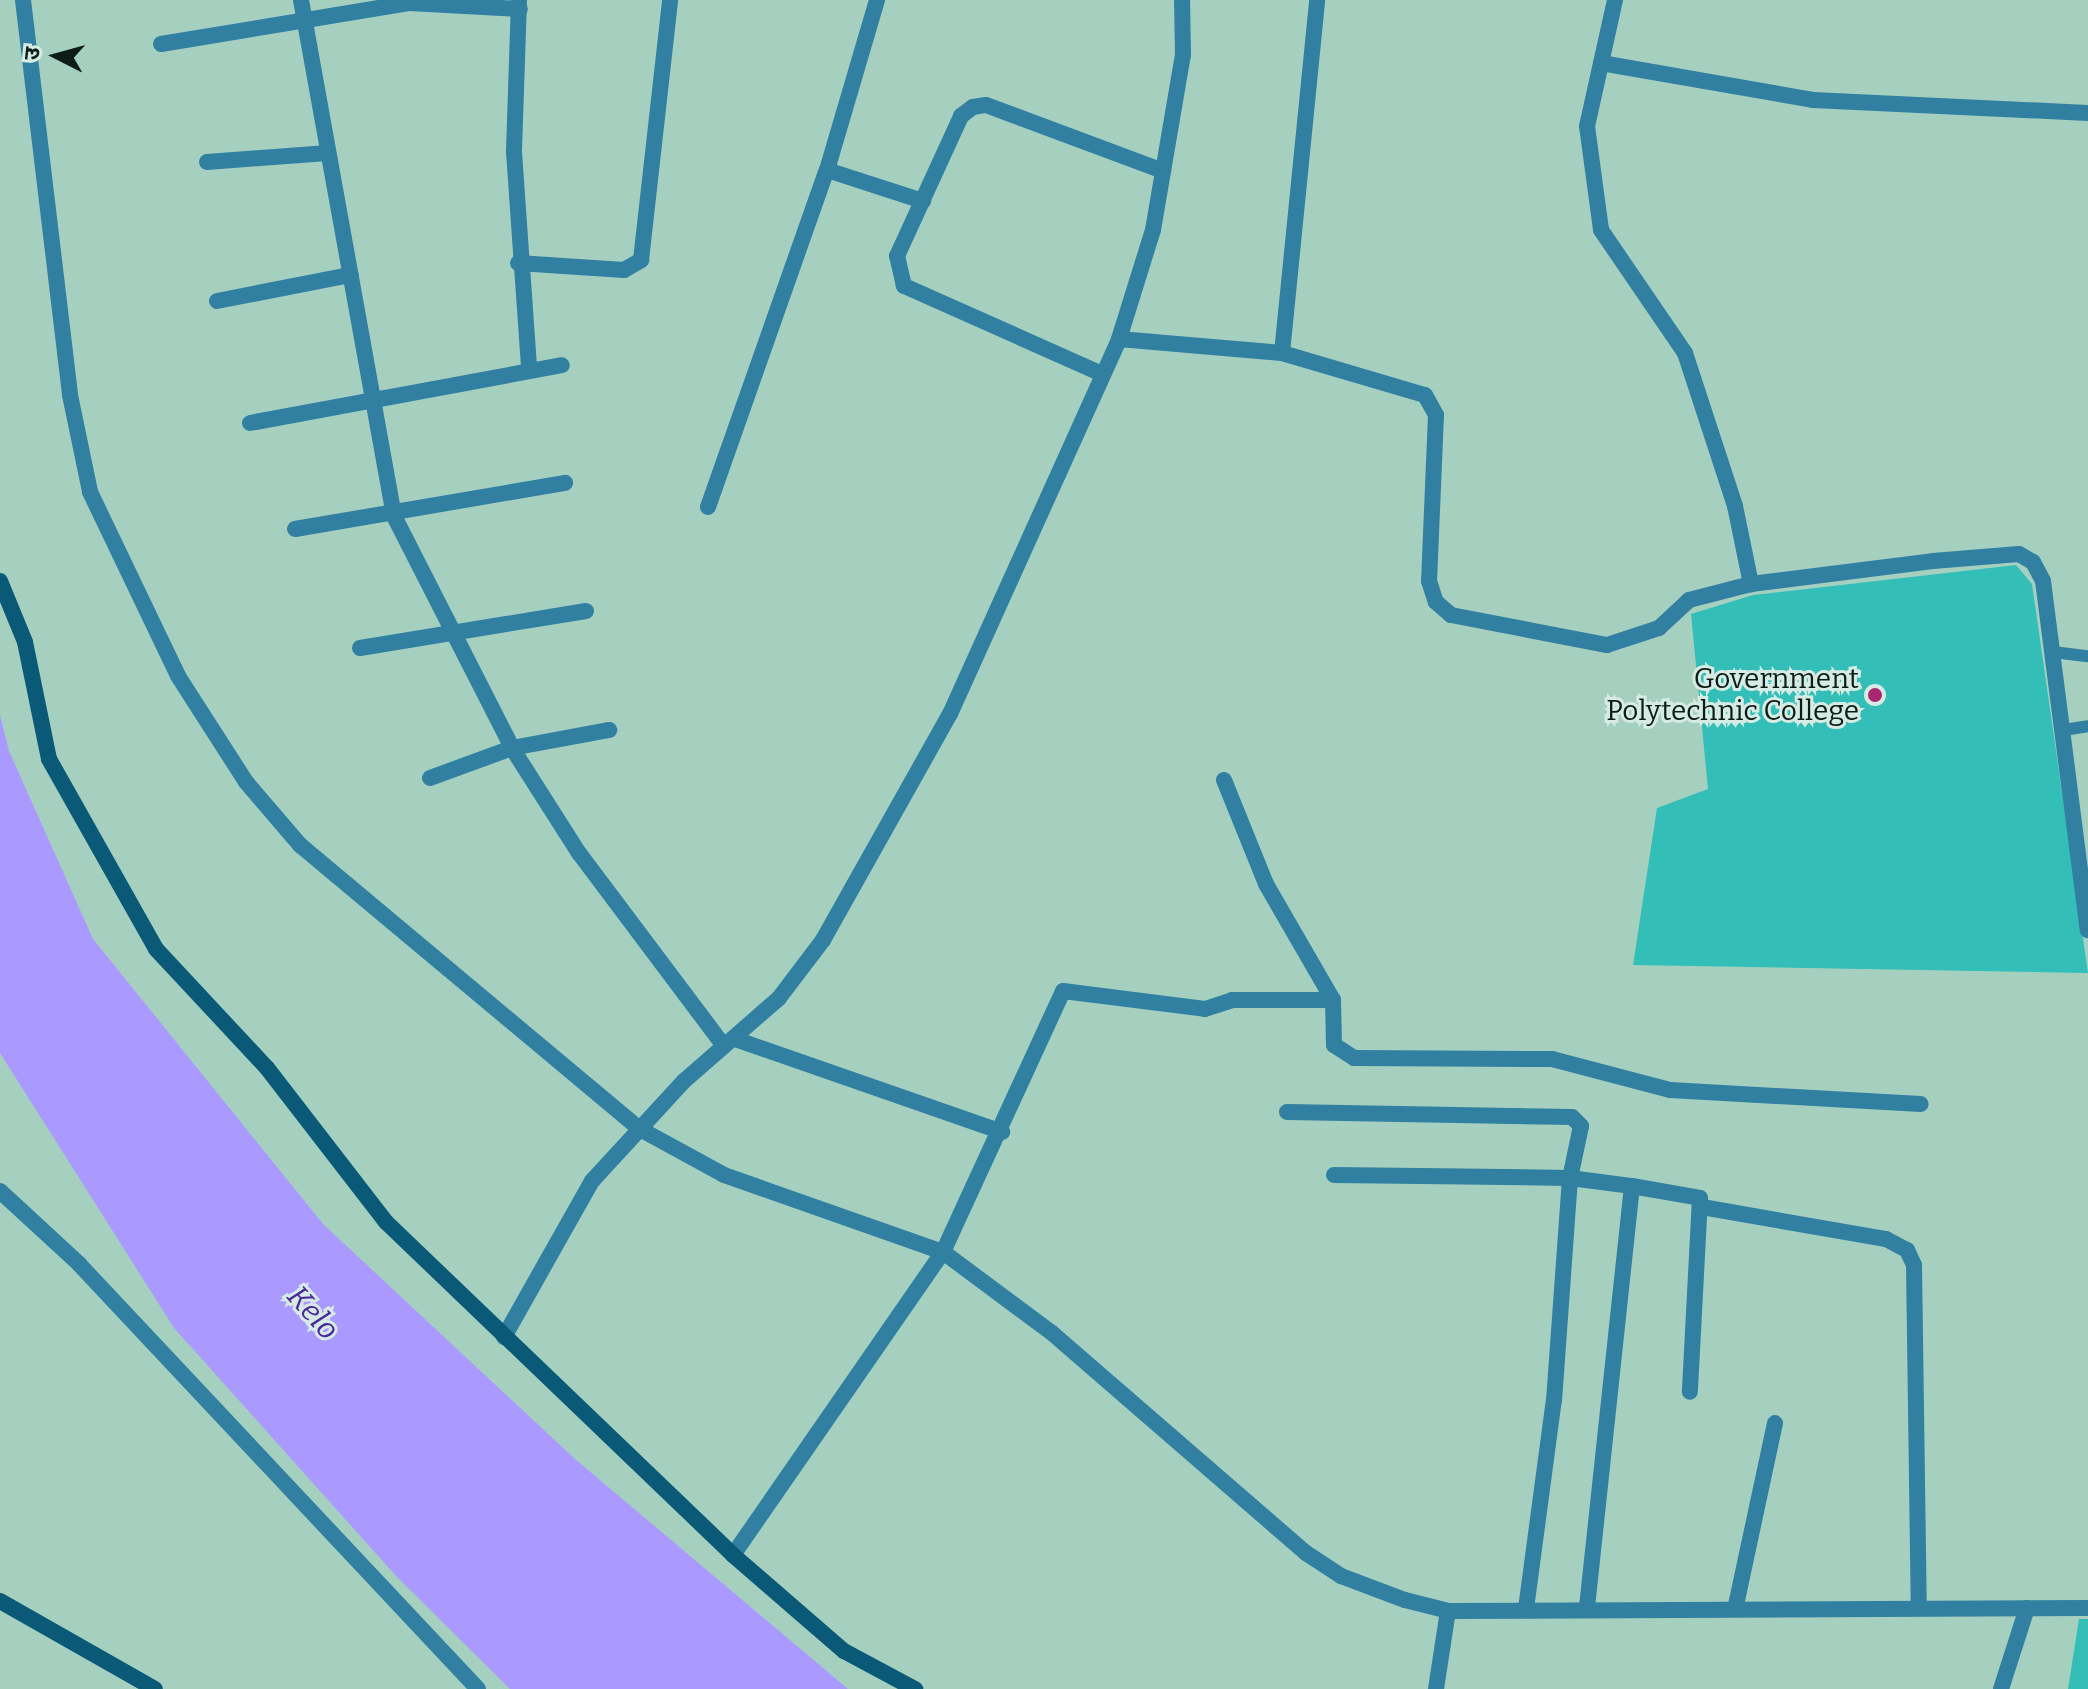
<!DOCTYPE html>
<html>
<head>
<meta charset="utf-8">
<style>
  body { margin:0 }
  #map { position:relative; width:2088px; height:1689px; overflow:hidden; background:#a5d0c0; font-family:Bitter,"Noto Sans Devanagari",serif }
  div>[style] { position:absolute }
  [style*='--x'] { left:calc(var(--x)*1px); top:calc(var(--y)*1px); width:calc(var(--w)*1px); rotate:calc(var(--a)*1deg) }
  .water>* { inset:0; background:#aa99fe }
  .building>* { inset:0; background:#33bfb8 }
  .lane>* { height:12px; margin:-6px; padding:0 6px; transform-origin:6px; border-radius:6px; background:#3180a1 }
  .street>* { height:16px; margin:-8px; padding:0 8px; transform-origin:8px; border-radius:8px; background:#3180a1 }
  .secondary>* { height:16px; margin:-8px; padding:0 8px; transform-origin:8px; border-radius:8px; background:#0a5976 }
  .dots>* { width:22px; height:22px; translate:-50% -50%; box-sizing:border-box; border:4px solid #d6ebe3; border-radius:50% }
  span { translate:-50% -50%; white-space:nowrap; text-align:center; line-height:1.15; -webkit-text-stroke:6px #d6ebe3; paint-order:stroke }
  .poi-label { font-size:28px; color:#0c1d17 }
  .right { translate:-100% -50%; text-align:right }
  .water-label { font-size:30px; color:#4b299c; font-style:italic }
  .north { position:absolute; left:16px; top:16px; width:80px; height:80px; -webkit-text-stroke:6px #d6ebe3; paint-order:stroke; rotate:276deg; font-size:22px; font-weight:700; line-height:32px; text-align:center; color:#0c1d17 }
  .north::after { content:''; display:block; margin:auto; width:28px; height:36px; background:#0c1d17; clip-path:polygon(50% 0,100% 100%,50% 72%,0 100%) }
</style>
</head>
<body>
<div id="map">
  <div class="water">
    <div style="clip-path:polygon(0 715px,9px 751px,93px 939px,323px 1224px,575px 1459px,848px 1689px,510px 1689px,397px 1577px,174px 1328px,0 1053px)"></div>
  </div>
  <div class="building">
    <div style="clip-path:polygon(2016px 565px,2032px 584px,2088px 973px,1633px 965px,1657px 808px,1708px 789px,1691px 614px,1753px 595px)"></div>
    <div style="clip-path:polygon(2079px 1619px,2088px 1619px,2088px 1689px,2068px 1689px)"></div>
  </div>
  <div class="lane">
    <div style="--x:2053;--y:652;--w:35;--a:7"></div>
    <div style="--x:2064;--y:730;--w:24;--a:-9"></div>
  </div>
  <div class="street">
    <div style="--x:23;--y:0;--w:398;--a:83.2"></div>
    <div style="--x:70;--y:395;--w:99;--a:78.3"></div>
    <div style="--x:90;--y:492;--w:204;--a:64.4"></div>
    <div style="--x:178;--y:676;--w:126;--a:57.3"></div>
    <div style="--x:246;--y:782;--w:83;--a:49.4"></div>
    <div style="--x:300;--y:845;--w:443;--a:39.9"></div>
    <div style="--x:640;--y:1129;--w:96;--a:28.7"></div>
    <div style="--x:724;--y:1175;--w:232;--a:19.4"></div>
    <div style="--x:943;--y:1252;--w:136;--a:36.6"></div>
    <div style="--x:1052;--y:1333;--w:336;--a:40.9"></div>
    <div style="--x:1306;--y:1553;--w:42;--a:33.3"></div>
    <div style="--x:1341;--y:1576;--w:68;--a:20.6"></div>
    <div style="--x:1405;--y:1600;--w:44;--a:14.3"></div>
    <div style="--x:1448;--y:1611;--w:640;--a:-0.27"></div>
    <div style="--x:301;--y:0;--w:524;--a:79.78"></div>
    <div style="--x:394;--y:516;--w:260;--a:63"></div>
    <div style="--x:512;--y:748;--w:125;--a:57.5"></div>
    <div style="--x:579;--y:853;--w:241;--a:53.1"></div>
    <div style="--x:519;--y:0;--w:152;--a:91.9"></div>
    <div style="--x:514;--y:152;--w:218;--a:86"></div>
    <div style="--x:1615;--y:0;--w:129;--a:102.5"></div>
    <div style="--x:1587;--y:126;--w:105;--a:82.3"></div>
    <div style="--x:1601;--y:230;--w:149;--a:55.7"></div>
    <div style="--x:1685;--y:353;--w:161;--a:71.9"></div>
    <div style="--x:1735;--y:506;--w:80;--a:78.4"></div>
    <div style="--x:161;--y:44;--w:251;--a:-9.4"></div>
    <div style="--x:409;--y:3;--w:111;--a:3.1"></div>
    <div style="--x:1601;--y:63;--w:215;--a:9.9"></div>
    <div style="--x:1813;--y:100;--w:275;--a:2.7"></div>
    <div style="--x:207;--y:162;--w:121;--a:-4.3"></div>
    <div style="--x:827;--y:170;--w:101;--a:17.9"></div>
    <div style="--x:518;--y:263;--w:106;--a:3.8"></div>
    <div style="--x:624;--y:270;--w:20;--a:-30"></div>
    <div style="--x:641;--y:260;--w:262;--a:-83.6"></div>
    <div style="--x:217;--y:301;--w:136;--a:-11.1"></div>
    <div style="--x:1119;--y:339;--w:164;--a:4.9"></div>
    <div style="--x:1282;--y:353;--w:149;--a:16.4"></div>
    <div style="--x:1425;--y:395;--w:23;--a:61"></div>
    <div style="--x:1436;--y:415;--w:166;--a:92.4"></div>
    <div style="--x:1429;--y:581;--w:22;--a:72"></div>
    <div style="--x:1436;--y:602;--w:20;--a:41"></div>
    <div style="--x:1451;--y:615;--w:159;--a:10.9"></div>
    <div style="--x:1607;--y:645;--w:55;--a:-18.1"></div>
    <div style="--x:1659;--y:628;--w:41;--a:-43"></div>
    <div style="--x:1689;--y:600;--w:64;--a:-14.5"></div>
    <div style="--x:1751;--y:584;--w:183;--a:-7.2"></div>
    <div style="--x:1933;--y:561;--w:86;--a:-4.7"></div>
    <div style="--x:2019;--y:554;--w:16;--a:30"></div>
    <div style="--x:2033;--y:562;--w:21;--a:62"></div>
    <div style="--x:2043;--y:581;--w:352;--a:82.7"></div>
    <div style="--x:1282;--y:353;--w:355;--a:-84.3"></div>
    <div style="--x:1102;--y:374;--w:217;--a:-156"></div>
    <div style="--x:904;--y:286;--w:31;--a:-103"></div>
    <div style="--x:897;--y:256;--w:154;--a:-65.4"></div>
    <div style="--x:961;--y:116;--w:15;--a:-37"></div>
    <div style="--x:973;--y:107;--w:13;--a:-9"></div>
    <div style="--x:986;--y:105;--w:189;--a:20.4"></div>
    <div style="--x:250;--y:423;--w:317;--a:-10.5"></div>
    <div style="--x:708;--y:507;--w:357;--a:-70.6"></div>
    <div style="--x:827;--y:170;--w:177;--a:-73.6"></div>
    <div style="--x:295;--y:529;--w:274;--a:-9.7"></div>
    <div style="--x:360;--y:648;--w:229;--a:-9.3"></div>
    <div style="--x:430;--y:778;--w:87;--a:-20.1"></div>
    <div style="--x:512;--y:748;--w:99;--a:-10.5"></div>
    <div style="--x:1224;--y:780;--w:112;--a:68"></div>
    <div style="--x:1266;--y:884;--w:134;--a:60"></div>
    <div style="--x:735;--y:1039;--w:283;--a:19.2"></div>
    <div style="--x:1287;--y:1112;--w:285;--a:1"></div>
    <div style="--x:1572;--y:1117;--w:13;--a:45"></div>
    <div style="--x:1581;--y:1126;--w:53;--a:101.9"></div>
    <div style="--x:1570;--y:1178;--w:63;--a:7.4"></div>
    <div style="--x:1632;--y:1186;--w:422;--a:96.1"></div>
    <div style="--x:1334;--y:1175;--w:236;--a:0.7"></div>
    <div style="--x:1570;--y:1178;--w:222;--a:94.1"></div>
    <div style="--x:1554;--y:1399;--w:213;--a:97.6"></div>
    <div style="--x:1632;--y:1186;--w:69;--a:10"></div>
    <div style="--x:1700;--y:1198;--w:194;--a:93"></div>
    <div style="--x:0;--y:1191;--w:108;--a:42.7"></div>
    <div style="--x:79;--y:1264;--w:583;--a:46.81"></div>
    <div style="--x:1702;--y:1207;--w:187;--a:9.9"></div>
    <div style="--x:1886;--y:1239;--w:24;--a:28"></div>
    <div style="--x:1907;--y:1250;--w:17;--a:65"></div>
    <div style="--x:1914;--y:1265;--w:339;--a:89.2"></div>
    <div style="--x:504;--y:1337;--w:179;--a:-60.6"></div>
    <div style="--x:592;--y:1181;--w:136;--a:-47.4"></div>
    <div style="--x:684;--y:1081;--w:126;--a:-41.1"></div>
    <div style="--x:779;--y:998;--w:73;--a:-52.8"></div>
    <div style="--x:823;--y:940;--w:259;--a:-60.7"></div>
    <div style="--x:950;--y:714;--w:411;--a:-65.7"></div>
    <div style="--x:1119;--y:339;--w:114;--a:-72.7"></div>
    <div style="--x:1153;--y:230;--w:178;--a:-80.3"></div>
    <div style="--x:1183;--y:55;--w:55;--a:-91"></div>
    <div style="--x:733;--y:1555;--w:369;--a:-55.3"></div>
    <div style="--x:943;--y:1252;--w:287;--a:-65.3"></div>
    <div style="--x:1063;--y:991;--w:143;--a:7.2"></div>
    <div style="--x:1205;--y:1009;--w:28;--a:-18"></div>
    <div style="--x:1232;--y:1000;--w:101;--a:0"></div>
    <div style="--x:1333;--y:1000;--w:45;--a:88.7"></div>
    <div style="--x:1334;--y:1045;--w:24;--a:33"></div>
    <div style="--x:1354;--y:1058;--w:198;--a:0.3"></div>
    <div style="--x:1552;--y:1059;--w:122;--a:14.7"></div>
    <div style="--x:1670;--y:1090;--w:251;--a:3.2"></div>
    <div style="--x:1736;--y:1605;--w:186;--a:-77.9"></div>
    <div style="--x:1436;--y:1689;--w:79;--a:-81.3"></div>
    <div style="--x:2001;--y:1689;--w:85;--a:-72.2"></div>
  </div>
  <div class="secondary">
    <div style="--x:0;--y:581;--w:66;--a:67.7"></div>
    <div style="--x:25;--y:642;--w:119;--a:78.4"></div>
    <div style="--x:49;--y:759;--w:218;--a:60.6"></div>
    <div style="--x:156;--y:949;--w:163;--a:47"></div>
    <div style="--x:267;--y:1068;--w:195;--a:52.3"></div>
    <div style="--x:386;--y:1222;--w:481;--a:43.8"></div>
    <div style="--x:733;--y:1555;--w:147;--a:40.9"></div>
    <div style="--x:844;--y:1651;--w:81;--a:28.2"></div>
    <div style="--x:0;--y:1601;--w:178;--a:29.6"></div>
  </div>
  <div class="dots">
    <div style="left:1875px;top:695px;background:#a92673"></div>
  </div>
  <div class="poi-label">
    <span class="right" style="left:1859px;top:695px">Government<br>Polytechnic College</span>
  </div>
  <div class="water-label">
    <span style="left:313px;top:1313px;rotate:48deg">Kelo</span>
  </div>
  <div class="north">उ</div>
</div>
</body>
</html>
